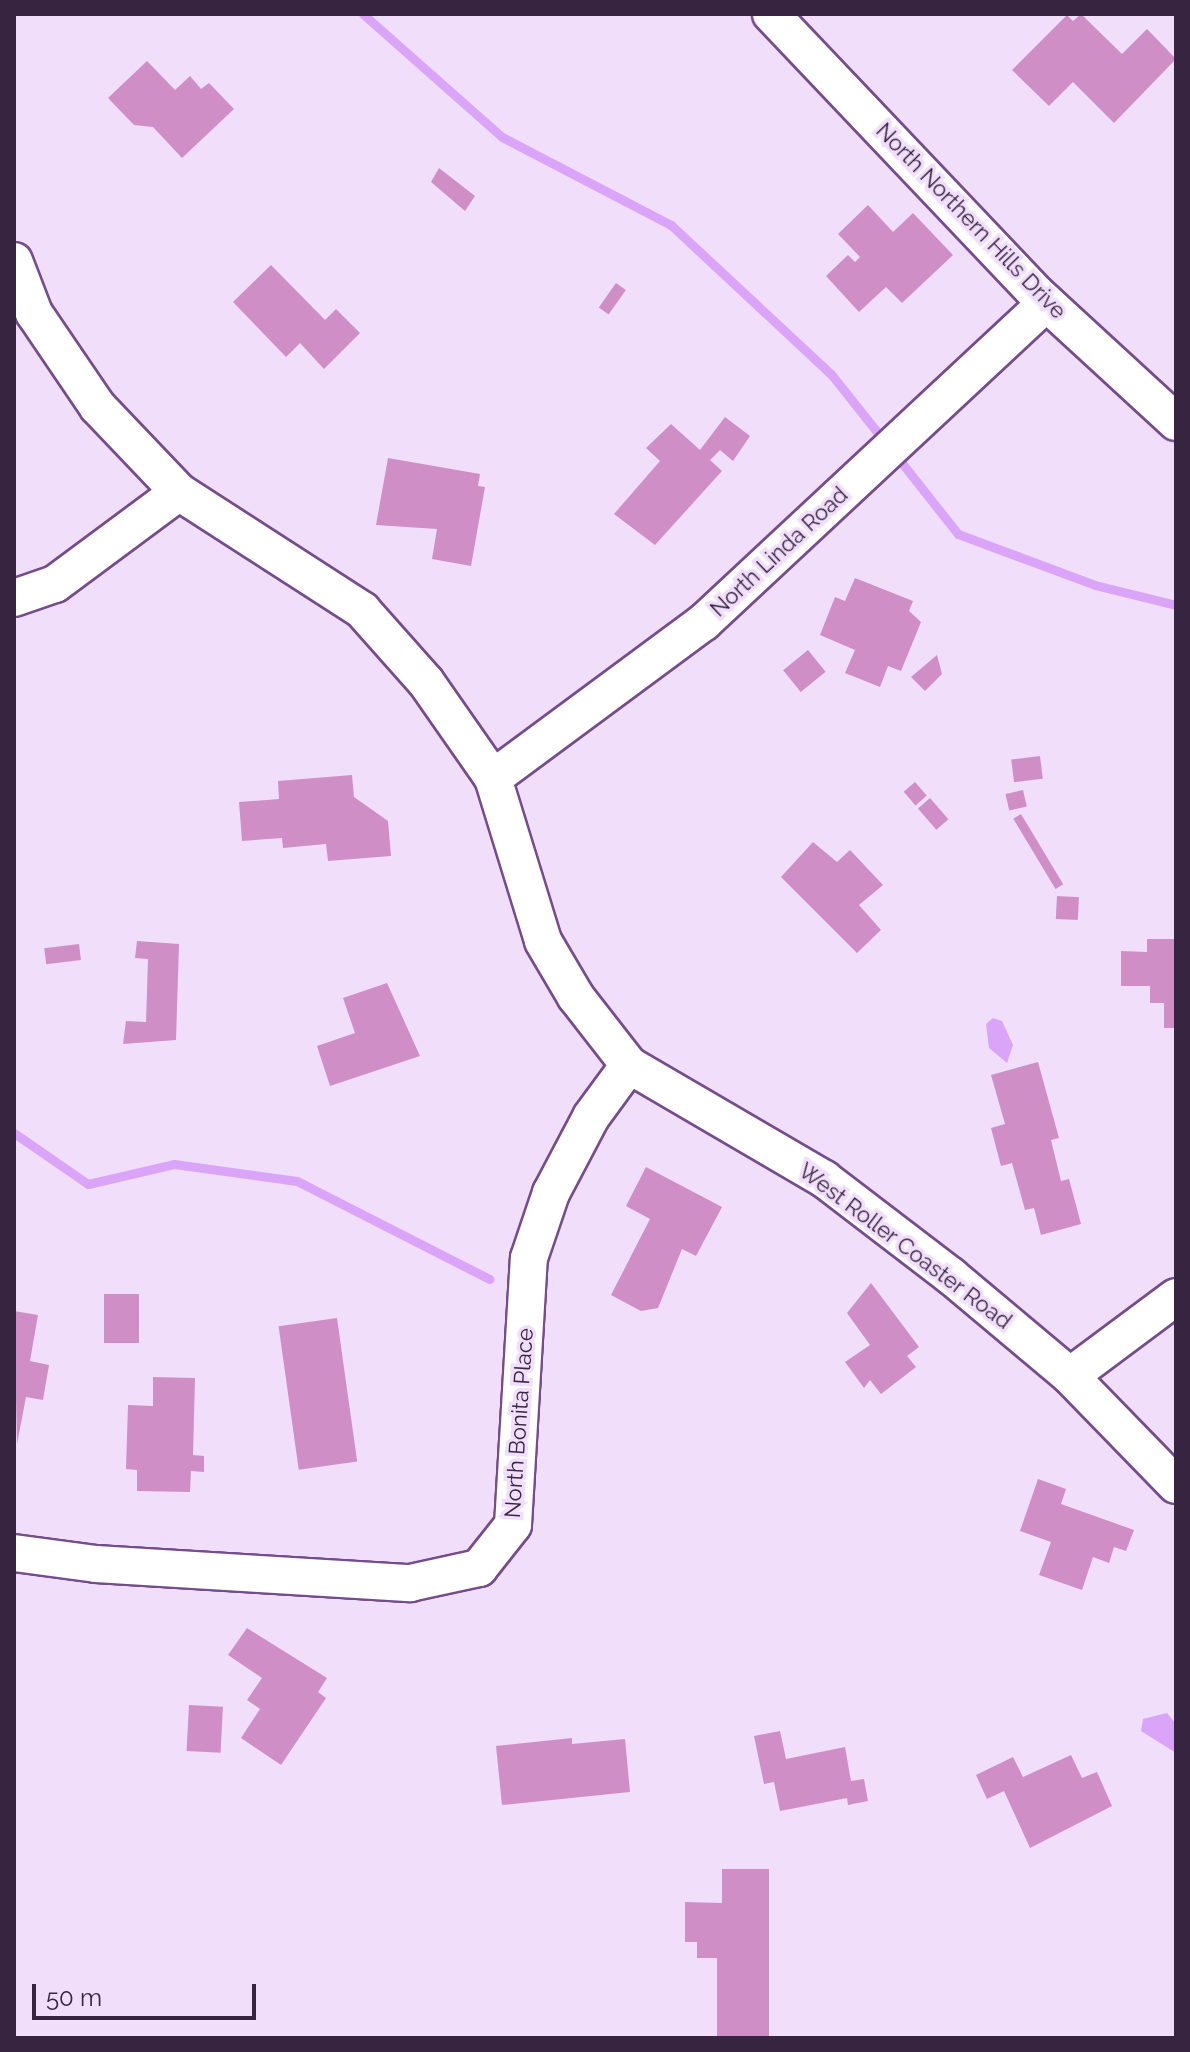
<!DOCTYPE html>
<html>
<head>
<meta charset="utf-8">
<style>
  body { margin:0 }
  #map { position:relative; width:1190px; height:2052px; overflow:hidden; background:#f0defb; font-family:Raleway,sans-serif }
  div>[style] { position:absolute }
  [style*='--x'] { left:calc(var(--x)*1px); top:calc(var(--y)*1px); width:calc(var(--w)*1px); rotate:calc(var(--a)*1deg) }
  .water>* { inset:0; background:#daa5f9 }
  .stream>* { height:9px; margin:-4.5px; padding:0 4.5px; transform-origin:4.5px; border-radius:4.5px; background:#daa5f9 }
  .building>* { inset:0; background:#d08ec6; transform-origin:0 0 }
  .roads { filter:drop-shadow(2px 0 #754c8c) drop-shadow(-2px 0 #754c8c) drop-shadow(0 2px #754c8c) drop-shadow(0 -2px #754c8c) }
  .minor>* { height:36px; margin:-18px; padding:0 18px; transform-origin:18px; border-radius:18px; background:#fff }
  span { translate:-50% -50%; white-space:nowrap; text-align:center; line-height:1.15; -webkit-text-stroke:7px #f0defb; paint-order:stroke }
  .street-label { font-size:22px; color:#362440 }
  .frame { position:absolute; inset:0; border:16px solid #362440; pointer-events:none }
  .scale { position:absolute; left:32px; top:1984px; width:224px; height:36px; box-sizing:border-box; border:4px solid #362440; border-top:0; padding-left:10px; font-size:24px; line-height:28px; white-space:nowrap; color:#362440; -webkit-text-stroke:6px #f0defb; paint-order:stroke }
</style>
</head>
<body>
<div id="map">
  <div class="water">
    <div style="clip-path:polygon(993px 1018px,1002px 1021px,1013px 1045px,1007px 1063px,989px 1048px,986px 1024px)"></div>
    <div style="clip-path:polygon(1167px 1713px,1176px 1724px,1176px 1753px,1141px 1731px,1143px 1719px)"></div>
  </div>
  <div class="stream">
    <div style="--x:363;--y:14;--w:186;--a:41.5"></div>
    <div style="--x:502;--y:137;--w:191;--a:27.5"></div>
    <div style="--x:671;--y:225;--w:219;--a:43"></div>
    <div style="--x:831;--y:374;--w:87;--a:51.5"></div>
    <div style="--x:894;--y:453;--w:103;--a:51.7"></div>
    <div style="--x:958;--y:534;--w:146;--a:20.4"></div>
    <div style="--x:1095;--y:585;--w:83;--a:13.9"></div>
    <div style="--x:14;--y:1133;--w:90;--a:34.6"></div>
    <div style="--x:88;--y:1184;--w:88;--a:-13.1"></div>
    <div style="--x:174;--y:1164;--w:124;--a:7.9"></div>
    <div style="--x:297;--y:1181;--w:216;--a:27"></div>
  </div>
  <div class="building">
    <div style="clip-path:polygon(1081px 14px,1122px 54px,1147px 29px,1176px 59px,1114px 123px,1073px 82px,1049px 106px,1012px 70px,1067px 15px,1073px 21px)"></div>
    <div style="clip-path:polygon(147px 61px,175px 90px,190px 76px,201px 89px,209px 83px,234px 109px,182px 158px,153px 127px,134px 125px,108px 98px)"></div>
    <div style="clip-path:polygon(439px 168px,475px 196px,465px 211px,431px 182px)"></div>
    <div style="clip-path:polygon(868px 205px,893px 232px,913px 213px,953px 255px,902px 303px,886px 287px,859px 312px,826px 276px,848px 255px,855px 262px,860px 257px,838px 234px)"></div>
    <div style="clip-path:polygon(271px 265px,325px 320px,336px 309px,360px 333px,324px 369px,300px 343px,286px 357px,233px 302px)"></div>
    <div style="left:616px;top:283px;width:12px;height:30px;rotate:35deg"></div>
    <div style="clip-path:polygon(725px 417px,750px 436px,733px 461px,720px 450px,710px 460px,722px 471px,655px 545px,614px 514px,660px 461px,646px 448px,671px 424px,700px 450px)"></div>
    <div style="clip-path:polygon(388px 458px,480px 474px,478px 486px,485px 487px,471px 566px,432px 559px,437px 529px,376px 525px)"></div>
    <div style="clip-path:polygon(855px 578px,913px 601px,909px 611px,921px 622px,901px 671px,888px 666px,880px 687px,845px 673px,855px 650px,820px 635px,835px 597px,845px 601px)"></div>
    <div style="left:808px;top:650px;width:28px;height:32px;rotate:51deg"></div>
    <div style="clip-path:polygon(937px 655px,942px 674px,925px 691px,911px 677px)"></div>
    <div style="left:1040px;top:756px;width:23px;height:29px;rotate:83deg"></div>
    <div style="clip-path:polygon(352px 775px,354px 797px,388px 821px,391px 856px,328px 861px,326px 844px,283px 848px,282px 838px,242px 841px,239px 802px,279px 799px,278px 781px)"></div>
    <div style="left:915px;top:782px;width:18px;height:15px;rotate:49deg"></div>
    <div style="left:1023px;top:790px;width:17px;height:18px;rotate:77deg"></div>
    <div style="left:930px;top:798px;width:28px;height:16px;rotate:49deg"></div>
    <div style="left:1021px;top:814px;width:82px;height:9px;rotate:59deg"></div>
    <div style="clip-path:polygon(813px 842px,837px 862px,850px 850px,883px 885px,859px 905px,881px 930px,857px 953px,781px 877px)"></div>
    <div style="left:1057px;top:896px;width:22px;height:23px;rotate:3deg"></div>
    <div style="clip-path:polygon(1147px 939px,1175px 939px,1176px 1028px,1164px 1028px,1164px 1003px,1150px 1003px,1150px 986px,1121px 986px,1121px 951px,1147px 952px)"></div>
    <div style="clip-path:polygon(137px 941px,179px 944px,176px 1040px,123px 1044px,126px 1021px,146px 1022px,148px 959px,135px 958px)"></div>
    <div style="left:79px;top:944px;width:16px;height:35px;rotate:83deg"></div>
    <div style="clip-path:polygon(387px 983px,420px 1056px,330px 1086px,317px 1046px,355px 1033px,343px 998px)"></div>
    <div style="clip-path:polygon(1038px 1062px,1059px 1138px,1051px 1140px,1061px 1181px,1069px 1179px,1081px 1224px,1041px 1235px,1034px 1208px,1025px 1210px,1012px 1163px,1001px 1166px,991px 1128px,1005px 1124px,991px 1075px)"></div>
    <div style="clip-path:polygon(646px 1167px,722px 1207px,696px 1256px,682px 1249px,658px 1308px,641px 1311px,611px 1295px,650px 1219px,626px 1206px)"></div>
    <div style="clip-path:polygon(871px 1283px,919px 1347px,907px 1356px,916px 1367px,881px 1394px,870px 1380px,864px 1388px,845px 1362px,870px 1345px,847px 1313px)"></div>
    <div style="left:104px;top:1294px;width:35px;height:49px"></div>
    <div style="clip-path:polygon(14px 1311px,38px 1315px,30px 1361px,49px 1365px,43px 1400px,26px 1397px,17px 1444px)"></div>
    <div style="left:337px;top:1318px;width:145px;height:59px;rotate:82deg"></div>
    <div style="clip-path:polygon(153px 1377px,195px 1378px,193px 1455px,204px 1456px,204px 1472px,191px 1471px,190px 1492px,137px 1491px,137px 1470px,126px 1469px,128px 1405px,153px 1406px)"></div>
    <div style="clip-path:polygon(1038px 1479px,1066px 1489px,1061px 1504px,1134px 1530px,1126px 1551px,1114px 1547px,1109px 1563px,1093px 1557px,1082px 1590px,1039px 1575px,1051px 1542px,1020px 1531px)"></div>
    <div style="clip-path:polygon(247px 1628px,327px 1678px,318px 1692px,326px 1698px,281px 1765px,241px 1738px,260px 1709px,247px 1700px,262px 1678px,228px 1655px)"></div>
    <div style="left:189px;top:1705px;width:34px;height:46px;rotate:3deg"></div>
    <div style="clip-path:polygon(780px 1731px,786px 1759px,845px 1747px,851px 1781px,864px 1779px,868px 1801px,848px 1805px,847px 1798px,780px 1811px,774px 1782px,764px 1784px,754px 1736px)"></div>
    <div style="clip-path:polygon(572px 1738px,572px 1744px,625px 1739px,630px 1792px,502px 1805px,496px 1746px)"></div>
    <div style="clip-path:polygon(1071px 1755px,1082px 1778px,1097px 1772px,1112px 1806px,1030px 1848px,1004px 1791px,987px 1799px,976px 1775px,1013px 1757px,1023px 1777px)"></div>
    <div style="clip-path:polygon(722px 1869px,769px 1869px,769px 2036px,717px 2036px,717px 1958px,697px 1958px,697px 1942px,685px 1942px,685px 1902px,722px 1903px)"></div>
  </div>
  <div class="roads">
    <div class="minor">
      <div style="--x:771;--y:14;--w:389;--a:46.5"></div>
      <div style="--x:1039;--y:296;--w:186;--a:42.6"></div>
      <div style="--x:14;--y:261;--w:56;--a:69"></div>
      <div style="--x:34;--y:313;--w:114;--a:55.8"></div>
      <div style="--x:98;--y:407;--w:117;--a:46.4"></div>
      <div style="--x:179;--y:492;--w:218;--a:32.8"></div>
      <div style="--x:362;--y:610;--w:96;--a:48.4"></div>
      <div style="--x:426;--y:682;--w:117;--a:55.1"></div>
      <div style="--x:493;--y:778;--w:170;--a:72.9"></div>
      <div style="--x:543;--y:941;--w:65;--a:59.5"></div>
      <div style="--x:576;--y:997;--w:86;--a:52.1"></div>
      <div style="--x:629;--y:1065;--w:226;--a:30.3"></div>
      <div style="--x:824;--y:1179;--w:160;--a:37.4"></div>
      <div style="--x:951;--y:1276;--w:155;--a:40"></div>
      <div style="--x:1070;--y:1376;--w:152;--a:45.8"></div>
      <div style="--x:14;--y:598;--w:43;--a:-18.9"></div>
      <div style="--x:55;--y:584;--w:154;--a:-36.6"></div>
      <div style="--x:493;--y:778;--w:262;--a:-36.5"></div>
      <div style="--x:704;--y:622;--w:468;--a:-43"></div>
      <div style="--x:1070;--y:1376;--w:132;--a:-36.7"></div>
      <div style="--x:14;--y:1553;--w:83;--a:7.6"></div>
      <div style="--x:96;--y:1564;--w:315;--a:3.5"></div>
      <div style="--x:410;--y:1583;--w:71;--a:-12.3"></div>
      <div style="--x:479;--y:1568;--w:55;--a:-51.7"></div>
      <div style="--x:513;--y:1525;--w:267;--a:-86.6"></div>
      <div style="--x:529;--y:1258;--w:69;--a:-71.3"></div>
      <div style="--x:551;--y:1193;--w:86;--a:-62.2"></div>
      <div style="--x:591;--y:1117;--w:64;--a:-53.8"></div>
    </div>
  </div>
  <div class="street-label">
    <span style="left:971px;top:221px;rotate:46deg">North Northern Hills Drive</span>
    <span style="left:779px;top:552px;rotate:-43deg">North Linda Road</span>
    <span style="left:905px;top:1246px;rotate:37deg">West Roller Coaster Road</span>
    <span style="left:519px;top:1423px;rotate:-86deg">North Bonita Place</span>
  </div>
  <div class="frame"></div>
  <div class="scale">50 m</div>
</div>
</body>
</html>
